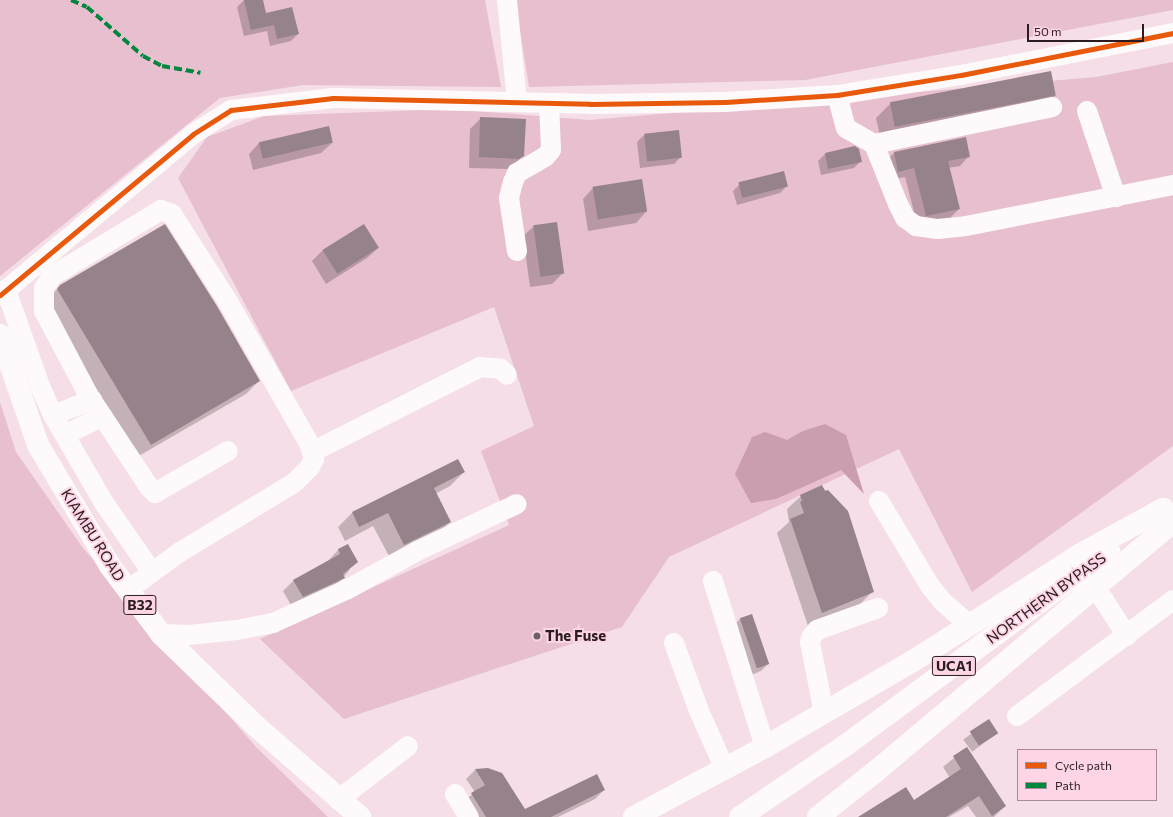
<!DOCTYPE html>
<html>
<head>
<meta charset="utf-8">
<style>
  body { margin:0 }
  #map { position:relative; width:1173px; height:817px; overflow:hidden; background:#f5dee7; font-family:Commissioner,sans-serif }
  div>[style] { position:absolute }
  [style*='--x'] { left:calc(var(--x)*1px); top:calc(var(--y)*1px); width:calc(var(--w)*1px); rotate:calc(var(--a)*1deg) }
  .green>* { inset:0; background:#e7bfcf }
  .water>* { inset:0; background:#ca9daf }
  .shadow>* { inset:0; background:#0003; transform-origin:0 0 }
  .building>* { inset:0; background:#95828a; transform-origin:0 0 }
  .minor>* { height:20px; margin:-10px; padding:0 10px; transform-origin:10px; border-radius:10px; background:#fefafb }
  .major>* { height:22px; margin:-11px; padding:0 11px; transform-origin:11px; border-radius:11px; background:#fefafb }
  .highway>* { height:22px; margin:-11px; padding:0 11px; transform-origin:11px; border-radius:11px; background:#fefafb }
  .quiet>* { height:4px; margin-top:-2px; transform-origin:0; background:repeating-linear-gradient(90deg,#00873e 0 8px,transparent 0 12px) }
  .cycleway>* { height:5px; margin:-2.5px; padding:0 2.5px; transform-origin:2.5px; border-radius:2.5px; background:#e8590c }
  .dots>* { width:11px; height:11px; translate:-50% -50%; box-sizing:border-box; border:2px solid #fed5e5; border-radius:50% }
  span { translate:-50% -50%; white-space:nowrap; text-align:center; line-height:1.15; -webkit-text-stroke:4px #fed5e5; paint-order:stroke }
  .shield-label span { padding:1px 3px; background:#fed5e5; border:1px solid; border-radius:3px; -webkit-text-stroke-width:0 }
  .shield-label { font-size:14px; color:#2a1c21; font-weight:700 }
  .street-label { font-size:15px; color:#2a1c21 }
  .poi-label { font-size:15px; color:#2a1c21; font-weight:700 }
  .left { translate:0 -50%; text-align:left }
  .legend { position:absolute; left:1017px; top:749px; width:140px; height:52px; box-sizing:border-box; background:#fed5e5; border:1px solid #a98b97; margin:0; padding:5px 7px; list-style:none; font-size:12px; color:#2a1c21 }
  .legend li { display:flex; align-items:center; gap:8px; height:20px }
  .legend b { width:20px; border:1px solid #a98b97 }
  .scale { position:absolute; left:1027px; top:24px; width:117px; height:18px; box-sizing:border-box; border:2px solid #2a1c21; border-top:0; padding-left:5px; font-size:12px; line-height:14px; white-space:nowrap; color:#2a1c21; -webkit-text-stroke:3px #fed5e5; paint-order:stroke }
</style>
</head>
<body>
<div id="map">
  <div class="green">
    <div style="clip-path:polygon(0 0,485px 0,501px 87px,303px 85px,220px 98px,0 276px)"></div>
    <div style="clip-path:polygon(515px 0,1173px 0,1173px 10px,805px 80px,529px 87px)"></div>
    <div style="clip-path:polygon(1173px 62px,1173px 446px,972px 592px,899px 449px,669px 557px,622px 627px,344px 719px,260px 639px,509px 525px,481px 451px,534px 426px,494px 307px,291px 391px,178px 178px,207px 137px,264px 116px,450px 109px,589px 120px,1096px 77px)"></div>
    <div style="clip-path:polygon(0 402px,16px 452px,83px 548px,256px 747px,328px 817px,0 817px)"></div>
  </div>
  <div class="water">
    <div style="clip-path:polygon(825px 424px,846px 435px,864px 494px,841px 470px,776px 499px,751px 503px,735px 474px,752px 437px,765px 432px,787px 440px,803px 431px)"></div>
  </div>
  <div class="shadow">
    <div style="clip-path:polygon(244px 0,262px 0,265px 14px,298px 34px,291px 41px,270px 46px,267px 31px,244px 36px,237px 7px)"></div>
    <div style="clip-path:polygon(1055px 96px,1041px 110px,881px 141px,876px 118px,890px 104px)"></div>
    <div style="clip-path:polygon(481px 118px,523px 155px,513px 166px,507px 169px,469px 168px,470px 129px)"></div>
    <div style="clip-path:polygon(328px 127px,332px 143px,321px 153px,253px 170px,249px 154px,259px 143px)"></div>
    <div style="clip-path:polygon(644px 135px,681px 157px,674px 164px,640px 168px,637px 142px)"></div>
    <div style="clip-path:polygon(855px 148px,861px 161px,854px 168px,821px 175px,818px 161px,825px 154px)"></div>
    <div style="clip-path:polygon(895px 152px,969px 156px,960px 166px,948px 168px,959px 209px,950px 218px,917px 224px,905px 177px,889px 180px,885px 162px)"></div>
    <div style="clip-path:polygon(641px 180px,646px 212px,636px 223px,588px 231px,583px 199px,593px 188px)"></div>
    <div style="clip-path:polygon(740px 184px,787px 186px,780px 193px,737px 205px,733px 191px)"></div>
    <div style="clip-path:polygon(364px 225px,378px 248px,367px 258px,326px 284px,312px 261px,322px 251px)"></div>
    <div style="clip-path:polygon(534px 226px,563px 273px,552px 284px,530px 287px,523px 236px)"></div>
    <div style="clip-path:polygon(61px 285px,259px 381px,246px 394px,137px 457px,44px 303px)"></div>
    <div style="clip-path:polygon(458px 460px,464px 472px,450px 486px,435px 494px,450px 522px,436px 536px,390px 558px,373px 526px,345px 541px,338px 527px,352px 513px)"></div>
    <div style="clip-path:polygon(822px 487px,847px 511px,873px 591px,859px 605px,808px 626px,777px 533px,789px 522px,787px 509px,801px 496px)"></div>
    <div style="clip-path:polygon(348px 545px,350px 569px,343px 578px,333px 588px,292px 607px,283px 591px,294px 580px,328px 561px,338px 550px)"></div>
    <div style="clip-path:polygon(740px 619px,768px 664px,761px 671px,751px 675px,733px 626px)"></div>
    <div style="left:988px;top:721px;width:15px;height:31px;rotate:53deg"></div>
    <div style="clip-path:polygon(966px 748px,1005px 806px,994px 817px,976px 817px,968px 806px,949px 817px,863px 817px,914px 802px,950px 778px,943px 767px)"></div>
    <div style="clip-path:polygon(488px 769px,525px 811px,604px 790px,595px 799px,558px 817px,472px 817px,463px 802px,475px 792px,466px 779px,475px 770px)"></div>
  </div>
  <div class="building">
    <div style="clip-path:polygon(244px 0,263px 0,266px 13px,292px 7px,299px 34px,277px 39px,274px 25px,251px 30px)"></div>
    <div style="left:1051px;top:71px;width:25px;height:164px;rotate:79deg"></div>
    <div style="clip-path:polygon(480px 117px,526px 119px,524px 156px,519px 159px,479px 157px)"></div>
    <div style="left:329px;top:126px;width:17px;height:72px;rotate:77deg"></div>
    <div style="left:679px;top:130px;width:28px;height:35px;rotate:84deg"></div>
    <div style="clip-path:polygon(966px 137px,970px 157px,948px 161px,960px 209px,926px 216px,914px 168px,898px 172px,894px 152px)"></div>
    <div style="clip-path:polygon(855px 146px,859px 149px,862px 162px,828px 169px,825px 153px)"></div>
    <div style="left:784px;top:171px;width:16px;height:47px;rotate:76deg"></div>
    <div style="left:642px;top:179px;width:33px;height:50px;rotate:81deg"></div>
    <div style="left:557px;top:222px;width:52px;height:24px;rotate:82deg"></div>
    <div style="clip-path:polygon(165px 224px,217px 306px,260px 381px,151px 445px,57px 289px,60px 285px)"></div>
    <div style="left:364px;top:224px;width:28px;height:49px;rotate:58deg"></div>
    <div style="clip-path:polygon(458px 459px,465px 472px,434px 488px,451px 522px,404px 545px,388px 513px,359px 527px,352px 512px)"></div>
    <div style="clip-path:polygon(822px 485px,825px 491px,828px 490px,848px 511px,874px 592px,822px 613px,790px 519px,804px 513px,800px 502px,802px 501px,800px 495px)"></div>
    <div style="clip-path:polygon(348px 544px,358px 562px,343px 574px,345px 578px,303px 597px,293px 580px,340px 554px,338px 549px)"></div>
    <div style="left:752px;top:614px;width:53px;height:13px;rotate:71deg"></div>
    <div style="left:989px;top:719px;width:17px;height:23px;rotate:57deg"></div>
    <div style="clip-path:polygon(967px 747px,1006px 806px,992px 816px,979px 796px,946px 817px,858px 817px,906px 787px,914px 800px,961px 769px,953px 756px)"></div>
    <div style="clip-path:polygon(488px 768px,502px 773px,525px 809px,597px 774px,605px 790px,551px 817px,486px 817px,471px 793px,485px 785px,475px 769px)"></div>
  </div>
  <div class="minor">
    <div style="--x:507;--y:0;--w:102;--a:84.4"></div>
    <div style="--x:837;--y:95;--w:34;--a:75"></div>
    <div style="--x:846;--y:128;--w:32;--a:30"></div>
    <div style="--x:874;--y:144;--w:65;--a:68.2"></div>
    <div style="--x:898;--y:204;--w:16;--a:63"></div>
    <div style="--x:905;--y:218;--w:14;--a:36"></div>
    <div style="--x:916;--y:226;--w:22;--a:8"></div>
    <div style="--x:938;--y:229;--w:28;--a:-6"></div>
    <div style="--x:966;--y:226;--w:211;--a:-11.2"></div>
    <div style="--x:1087;--y:111;--w:91;--a:71.4"></div>
    <div style="--x:874;--y:144;--w:182;--a:-11.7"></div>
    <div style="--x:517;--y:251;--w:54;--a:-98.6"></div>
    <div style="--x:509;--y:198;--w:16;--a:-76"></div>
    <div style="--x:513;--y:182;--w:10;--a:-66"></div>
    <div style="--x:517;--y:173;--w:32;--a:-30"></div>
    <div style="--x:545;--y:157;--w:9;--a:-49"></div>
    <div style="--x:551;--y:150;--w:47;--a:-92.4"></div>
    <div style="--x:6;--y:290;--w:102;--a:70.5"></div>
    <div style="--x:40;--y:386;--w:32;--a:66"></div>
    <div style="--x:53;--y:415;--w:102;--a:59.9"></div>
    <div style="--x:104;--y:503;--w:84;--a:55.2"></div>
    <div style="--x:0;--y:295;--w:251;--a:-39.8"></div>
    <div style="--x:193;--y:134;--w:45;--a:-32.3"></div>
    <div style="--x:231;--y:110;--w:103;--a:-6.7"></div>
    <div style="--x:333;--y:98;--w:257;--a:1.3"></div>
    <div style="--x:590;--y:104;--w:135;--a:-0.8"></div>
    <div style="--x:725;--y:102;--w:112;--a:-3.6"></div>
    <div style="--x:837;--y:95;--w:126;--a:-9.2"></div>
    <div style="--x:961;--y:75;--w:216;--a:-11.2"></div>
    <div style="--x:53;--y:415;--w:42;--a:-21"></div>
    <div style="--x:65;--y:435;--w:42;--a:-26.6"></div>
    <div style="--x:312;--y:452;--w:188;--a:-26.8"></div>
    <div style="--x:480;--y:367;--w:21;--a:5"></div>
    <div style="--x:501;--y:369;--w:8;--a:45"></div>
    <div style="--x:879;--y:501;--w:99;--a:59"></div>
    <div style="--x:930;--y:586;--w:21;--a:51"></div>
    <div style="--x:943;--y:602;--w:33;--a:41"></div>
    <div style="--x:713;--y:581;--w:174;--a:72.6"></div>
    <div style="--x:1096;--y:588;--w:57;--a:57.1"></div>
    <div style="--x:128;--y:590;--w:64;--a:-36.2"></div>
    <div style="--x:180;--y:552;--w:133;--a:-31.2"></div>
    <div style="--x:294;--y:483;--w:23;--a:-45"></div>
    <div style="--x:310;--y:467;--w:9;--a:-63"></div>
    <div style="--x:314;--y:459;--w:15;--a:-106"></div>
    <div style="--x:310;--y:445;--w:167;--a:-119.8"></div>
    <div style="--x:227;--y:300;--w:102;--a:-122.6"></div>
    <div style="--x:172;--y:214;--w:12;--a:-160"></div>
    <div style="--x:161;--y:210;--w:127;--a:148.8"></div>
    <div style="--x:52;--y:276;--w:14;--a:124"></div>
    <div style="--x:44;--y:288;--w:23;--a:90"></div>
    <div style="--x:44;--y:311;--w:96;--a:62.1"></div>
    <div style="--x:89;--y:396;--w:109;--a:56.6"></div>
    <div style="--x:149;--y:487;--w:8;--a:45"></div>
    <div style="--x:155;--y:493;--w:84;--a:-29.9"></div>
    <div style="--x:161;--y:634;--w:28;--a:2"></div>
    <div style="--x:189;--y:635;--w:48;--a:-5.9"></div>
    <div style="--x:237;--y:630;--w:37;--a:-11"></div>
    <div style="--x:273;--y:623;--w:82;--a:-24.4"></div>
    <div style="--x:348;--y:589;--w:79;--a:-28.8"></div>
    <div style="--x:417;--y:551;--w:110;--a:-25.2"></div>
    <div style="--x:674;--y:643;--w:72;--a:69.8"></div>
    <div style="--x:699;--y:711;--w:64;--a:65.9"></div>
    <div style="--x:824;--y:713;--w:72;--a:-101.2"></div>
    <div style="--x:810;--y:642;--w:6;--a:-72"></div>
    <div style="--x:812;--y:636;--w:8;--a:-50"></div>
    <div style="--x:817;--y:630;--w:65;--a:-19.8"></div>
    <div style="--x:1017;--y:716;--w:194;--a:-36.6"></div>
    <div style="--x:455;--y:794;--w:27;--a:59"></div>
    <div style="--x:338;--y:800;--w:88;--a:-37.6"></div>
  </div>
  <div class="major">
    <div style="--x:634;--y:817;--w:149;--a:-28.1"></div>
    <div style="--x:765;--y:747;--w:171;--a:-30.2"></div>
    <div style="--x:913;--y:661;--w:199;--a:-32.5"></div>
    <div style="--x:1081;--y:554;--w:94;--a:-28.8"></div>
    <div style="--x:740;--y:817;--w:128;--a:-34.2"></div>
    <div style="--x:846;--y:745;--w:327;--a:-36.4"></div>
    <div style="--x:818;--y:817;--w:73;--a:-38.3"></div>
    <div style="--x:875;--y:772;--w:389;--a:-40"></div>
  </div>
  <div class="highway">
    <div style="--x:0;--y:335;--w:116;--a:70.9"></div>
    <div style="--x:38;--y:445;--w:141;--a:59.2"></div>
    <div style="--x:110;--y:566;--w:85;--a:53.1"></div>
    <div style="--x:161;--y:634;--w:134;--a:44.1"></div>
    <div style="--x:257;--y:727;--w:137;--a:41.1"></div>
  </div>
  <div class="quiet">
    <div style="--x:71;--y:0;--w:17;--a:24"></div>
    <div style="--x:87;--y:7;--w:74;--a:41.2"></div>
    <div style="--x:143;--y:56;--w:21;--a:28"></div>
    <div style="--x:162;--y:66;--w:39;--a:10"></div>
  </div>
  <div class="cycleway">
    <div style="--x:0;--y:295;--w:251;--a:-39.8"></div>
    <div style="--x:193;--y:134;--w:45;--a:-32.3"></div>
    <div style="--x:231;--y:110;--w:103;--a:-6.7"></div>
    <div style="--x:333;--y:98;--w:257;--a:1.3"></div>
    <div style="--x:590;--y:104;--w:135;--a:-0.8"></div>
    <div style="--x:725;--y:102;--w:112;--a:-3.6"></div>
    <div style="--x:837;--y:95;--w:126;--a:-9.2"></div>
    <div style="--x:961;--y:75;--w:216;--a:-11.2"></div>
  </div>
  <div class="dots">
    <div style="left:537px;top:636px;background:#716066"></div>
  </div>
  <div class="shield-label">
    <span style="left:140px;top:605px">B32</span>
    <span style="left:954px;top:666px">UCA1</span>
  </div>
  <div class="street-label">
    <span style="left:93px;top:535px;rotate:58deg">KIAMBU ROAD</span>
    <span style="left:1046px;top:598px;rotate:-36deg">NORTHERN BYPASS</span>
  </div>
  <div class="poi-label">
    <span class="left" style="left:545px;top:636px">The Fuse</span>
  </div>
  <ul class="legend">
  <li><b style="height:5px;background:#e8590c"></b>Cycle path</li>
  <li><b style="height:5px;background:#00873e"></b>Path</li>
  </ul>
  <div class="scale">50 m</div>
</div>
</body>
</html>
